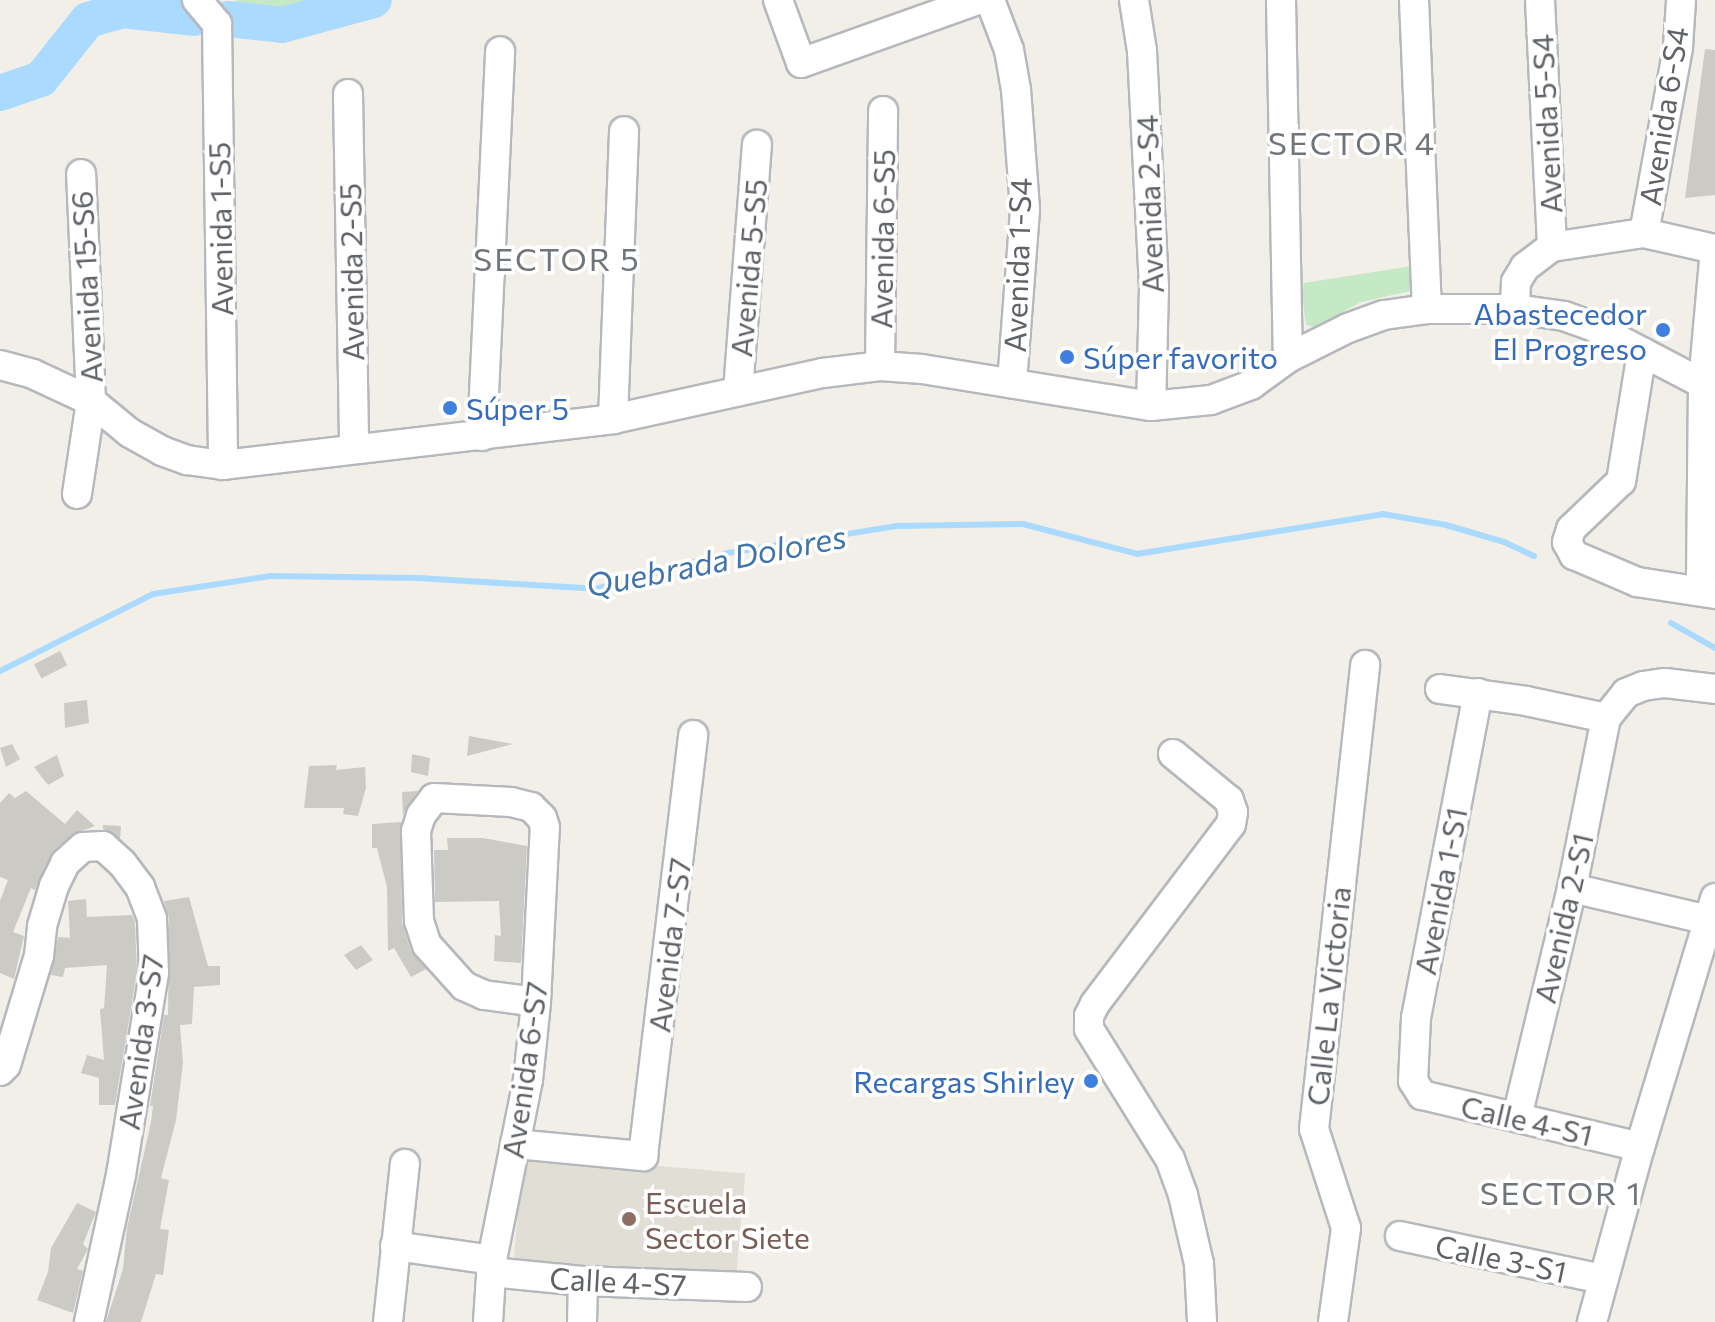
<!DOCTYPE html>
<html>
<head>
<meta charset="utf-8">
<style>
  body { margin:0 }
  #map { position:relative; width:1715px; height:1322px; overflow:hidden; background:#f1efe8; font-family:Commissioner,sans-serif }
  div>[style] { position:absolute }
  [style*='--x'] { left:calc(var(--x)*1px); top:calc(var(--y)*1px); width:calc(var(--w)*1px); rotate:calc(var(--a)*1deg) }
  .education>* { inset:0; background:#e1ded6; transform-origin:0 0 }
  .green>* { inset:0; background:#c5e8c5 }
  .stream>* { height:6px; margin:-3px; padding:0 3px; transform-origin:3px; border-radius:3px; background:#aadaff }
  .river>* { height:36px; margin:-18px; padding:0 18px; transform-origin:18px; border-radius:18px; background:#aadaff }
  .building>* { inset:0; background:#cccac5; transform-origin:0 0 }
  .roads { filter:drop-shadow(2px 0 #b5b8bc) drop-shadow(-2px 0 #b5b8bc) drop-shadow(0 2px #b5b8bc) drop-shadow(0 -2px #b5b8bc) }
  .minor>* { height:28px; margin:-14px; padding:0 14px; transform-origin:14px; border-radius:14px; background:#fff }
  .dots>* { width:22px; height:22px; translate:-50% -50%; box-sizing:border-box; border:4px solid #fff; border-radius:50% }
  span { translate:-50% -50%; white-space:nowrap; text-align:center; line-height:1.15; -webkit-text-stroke:7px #fff; paint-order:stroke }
  .street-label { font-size:30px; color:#5f6368 }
  .shop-label { font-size:30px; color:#366cbe }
  .right { translate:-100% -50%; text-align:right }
  .left { translate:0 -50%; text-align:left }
  .education-label { font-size:30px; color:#785e54 }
  .neighbourhood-label { font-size:32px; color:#70757a; letter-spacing:2px }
  .water-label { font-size:32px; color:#4174aa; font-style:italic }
</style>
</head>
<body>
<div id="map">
  <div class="education">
    <div style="left:523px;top:1154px;width:223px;height:111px;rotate:5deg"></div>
  </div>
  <div class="green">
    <div style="clip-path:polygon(236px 0,334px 0,288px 10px,241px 13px)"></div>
    <div style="clip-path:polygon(1412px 266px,1424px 288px,1361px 302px,1315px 327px,1306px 325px,1302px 296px,1304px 283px)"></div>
  </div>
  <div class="stream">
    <div style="--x:1671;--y:623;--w:51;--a:29.6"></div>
    <div style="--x:0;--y:671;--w:171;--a:-26.7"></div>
    <div style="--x:153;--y:594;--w:119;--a:-8.7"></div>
    <div style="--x:271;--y:576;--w:147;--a:0.8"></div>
    <div style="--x:418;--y:578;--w:178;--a:3.5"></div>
    <div style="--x:596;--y:589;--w:137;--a:-15.3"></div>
    <div style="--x:728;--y:553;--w:170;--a:-9.1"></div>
    <div style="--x:896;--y:526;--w:127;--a:-0.9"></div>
    <div style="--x:1023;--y:524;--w:118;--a:14.7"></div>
    <div style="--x:1137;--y:554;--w:249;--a:-9.2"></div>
    <div style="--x:1383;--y:514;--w:64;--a:9.9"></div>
    <div style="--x:1446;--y:525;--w:60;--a:16.3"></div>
    <div style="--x:1504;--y:542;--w:33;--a:25"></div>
  </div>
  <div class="river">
    <div style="--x:228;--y:19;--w:54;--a:6.3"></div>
    <div style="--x:282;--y:25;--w:95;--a:-15.2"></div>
    <div style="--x:0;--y:93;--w:43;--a:-18.9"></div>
    <div style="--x:41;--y:79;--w:75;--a:-51.5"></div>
    <div style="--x:88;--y:20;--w:35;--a:-16"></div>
    <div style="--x:122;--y:10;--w:72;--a:6.3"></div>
  </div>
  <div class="building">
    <div style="clip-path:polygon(1705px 49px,1715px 50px,1715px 195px,1685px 198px)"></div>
    <div style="left:60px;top:651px;width:16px;height:29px;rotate:63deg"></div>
    <div style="clip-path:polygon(87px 700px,89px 723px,65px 728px,64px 703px)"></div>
    <div style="clip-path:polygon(469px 736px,513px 744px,467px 756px)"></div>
    <div style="clip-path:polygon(12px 744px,20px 759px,6px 767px,0 748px)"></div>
    <div style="clip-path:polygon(412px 754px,430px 758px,428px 776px,411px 772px)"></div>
    <div style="clip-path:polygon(57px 755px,64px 776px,48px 785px,34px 767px)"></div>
    <div style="clip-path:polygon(337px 765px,336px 770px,365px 767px,366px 788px,358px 816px,343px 814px,344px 808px,304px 808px,309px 766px)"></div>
    <div style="clip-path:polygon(26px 791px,65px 824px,77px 810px,95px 826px,73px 834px,54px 850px,35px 890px,31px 888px,13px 932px,24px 936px,14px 979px,0 973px,0 901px,8px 880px,0 877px,0 803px,9px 793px,15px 798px)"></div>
    <div style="clip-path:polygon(418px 791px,408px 805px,403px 815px,402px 792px)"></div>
    <div style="clip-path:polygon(401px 822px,402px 922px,411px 951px,426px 969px,411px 977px,394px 948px,388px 951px,387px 887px,377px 848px,372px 848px,372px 824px)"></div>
    <div style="clip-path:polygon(103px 825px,121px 826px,120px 839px,103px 829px)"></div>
    <div style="clip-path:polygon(447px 838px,483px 838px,527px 846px,521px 963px,494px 961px,495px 935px,501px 936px,499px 901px,435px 902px,434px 850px,448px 850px)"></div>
    <div style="clip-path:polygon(189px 897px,208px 966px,220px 966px,220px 985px,194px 987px,192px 1024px,180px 1025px,183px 1063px,176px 1120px,161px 1178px,169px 1180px,160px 1229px,169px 1230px,163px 1275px,156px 1274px,141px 1322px,106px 1322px,123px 1269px,127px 1228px,151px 1122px,153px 1106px,150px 1106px,164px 1015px,168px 1015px,169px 918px,164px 901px)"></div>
    <div style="clip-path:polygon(86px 899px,87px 917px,132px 915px,135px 922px,137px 972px,115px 1105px,99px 1105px,99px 1078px,81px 1073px,87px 1055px,104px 1060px,100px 1009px,104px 1008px,107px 965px,65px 968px,63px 977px,51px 975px,58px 937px,70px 938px,68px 901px)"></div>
    <div style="clip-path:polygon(361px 945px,373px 960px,356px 970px,344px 955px)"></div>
    <div style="clip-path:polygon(77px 1203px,96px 1212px,83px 1244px,88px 1249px,77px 1269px,83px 1271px,73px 1313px,37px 1300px,48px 1272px,51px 1248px)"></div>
  </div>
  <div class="roads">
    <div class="minor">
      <div style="--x:197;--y:0;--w:31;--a:50"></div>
      <div style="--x:217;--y:24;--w:441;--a:89.2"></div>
      <div style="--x:778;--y:0;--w:67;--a:69.9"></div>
      <div style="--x:801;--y:63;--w:188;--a:-19.6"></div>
      <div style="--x:990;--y:0;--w:53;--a:69.2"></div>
      <div style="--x:1009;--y:50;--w:40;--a:80"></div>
      <div style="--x:1016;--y:89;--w:121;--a:85.7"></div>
      <div style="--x:1025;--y:210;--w:174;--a:94.3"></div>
      <div style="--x:1134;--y:0;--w:52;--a:81.1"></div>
      <div style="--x:1142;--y:51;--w:236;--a:87.1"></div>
      <div style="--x:1154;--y:287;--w:119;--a:91.4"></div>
      <div style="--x:1281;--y:0;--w:358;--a:88.9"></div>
      <div style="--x:1414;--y:0;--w:309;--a:87.6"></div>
      <div style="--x:1540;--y:0;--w:247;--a:87.2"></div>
      <div style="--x:348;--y:94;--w:355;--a:89"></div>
      <div style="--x:1644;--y:233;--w:189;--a:-79.6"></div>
      <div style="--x:1678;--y:47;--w:47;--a:-86.3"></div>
      <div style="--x:1515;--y:309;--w:27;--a:-88"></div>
      <div style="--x:1516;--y:282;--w:17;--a:-59"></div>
      <div style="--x:1525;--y:267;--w:34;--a:-37"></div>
      <div style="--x:1552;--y:247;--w:93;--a:-8.7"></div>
      <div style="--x:1644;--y:233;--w:73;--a:12.7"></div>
      <div style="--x:1715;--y:249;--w:136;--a:95.1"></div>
      <div style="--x:1703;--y:384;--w:207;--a:90.6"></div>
      <div style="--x:1642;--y:352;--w:131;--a:99.2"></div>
      <div style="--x:1621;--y:481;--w:69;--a:136.2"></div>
      <div style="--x:1571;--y:529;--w:14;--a:107"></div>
      <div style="--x:1567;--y:542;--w:15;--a:62"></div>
      <div style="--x:1574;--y:555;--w:69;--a:23.2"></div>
      <div style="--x:1637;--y:582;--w:79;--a:8.7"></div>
      <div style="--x:0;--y:365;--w:34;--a:15"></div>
      <div style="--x:33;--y:374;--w:64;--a:25"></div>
      <div style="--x:91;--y:401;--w:50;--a:39.4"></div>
      <div style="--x:130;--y:433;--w:37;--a:29"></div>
      <div style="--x:162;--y:451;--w:27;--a:20"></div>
      <div style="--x:187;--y:460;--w:36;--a:8"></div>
      <div style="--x:223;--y:465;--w:393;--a:-6.7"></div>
      <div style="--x:613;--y:419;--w:215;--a:-12.4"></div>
      <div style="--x:823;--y:373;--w:57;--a:-7"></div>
      <div style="--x:880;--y:366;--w:42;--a:4.1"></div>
      <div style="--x:922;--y:369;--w:232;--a:9.2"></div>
      <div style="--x:1151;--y:406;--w:60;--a:-5.7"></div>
      <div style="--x:1211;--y:400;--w:43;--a:-20.6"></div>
      <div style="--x:1251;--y:385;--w:46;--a:-36.1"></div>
      <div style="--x:1288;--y:358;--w:67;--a:-26.6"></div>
      <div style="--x:1348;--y:328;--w:38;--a:-20"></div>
      <div style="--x:1384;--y:315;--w:43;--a:-7.9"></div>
      <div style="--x:1427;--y:309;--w:88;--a:0"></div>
      <div style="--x:1515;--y:309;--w:49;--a:8.1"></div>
      <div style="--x:1564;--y:316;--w:32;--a:20"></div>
      <div style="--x:1594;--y:327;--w:136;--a:27.5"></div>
      <div style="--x:880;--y:366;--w:255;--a:-89.3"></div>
      <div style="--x:738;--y:391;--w:247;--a:-85.6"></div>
      <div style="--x:613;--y:419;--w:288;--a:-87.8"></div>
      <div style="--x:482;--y:436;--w:385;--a:-87.3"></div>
      <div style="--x:77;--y:494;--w:94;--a:-81.4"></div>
      <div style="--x:91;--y:401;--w:227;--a:-92.5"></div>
      <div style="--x:1440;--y:689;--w:87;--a:7.9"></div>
      <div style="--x:1526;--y:701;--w:82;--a:12"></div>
      <div style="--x:1606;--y:718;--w:32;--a:-51"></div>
      <div style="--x:1626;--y:693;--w:18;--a:-22"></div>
      <div style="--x:1643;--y:686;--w:22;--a:-8"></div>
      <div style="--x:1665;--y:683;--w:50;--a:6.8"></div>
      <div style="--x:1478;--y:693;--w:331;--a:100.8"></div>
      <div style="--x:1416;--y:1018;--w:63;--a:92.7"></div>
      <div style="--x:1413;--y:1081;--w:17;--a:57"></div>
      <div style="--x:1422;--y:1095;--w:224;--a:13.4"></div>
      <div style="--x:1173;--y:754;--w:72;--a:39.4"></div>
      <div style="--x:1229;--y:800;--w:13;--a:72"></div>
      <div style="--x:1233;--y:812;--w:12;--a:99"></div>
      <div style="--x:1231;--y:824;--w:226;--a:127.1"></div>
      <div style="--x:1095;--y:1004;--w:13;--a:117"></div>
      <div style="--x:1089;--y:1016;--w:13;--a:90"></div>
      <div style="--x:1089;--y:1029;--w:153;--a:58.1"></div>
      <div style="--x:1170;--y:1159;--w:38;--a:70"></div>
      <div style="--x:1183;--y:1195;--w:71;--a:76.9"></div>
      <div style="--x:1199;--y:1264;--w:58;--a:87"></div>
      <div style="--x:1572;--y:888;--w:140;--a:13.2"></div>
      <div style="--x:0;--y:1071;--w:8;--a:-45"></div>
      <div style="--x:6;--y:1065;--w:114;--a:-73.2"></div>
      <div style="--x:39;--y:956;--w:30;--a:-84"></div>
      <div style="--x:42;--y:926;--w:42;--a:-73.3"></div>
      <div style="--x:54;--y:886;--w:25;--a:-64"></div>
      <div style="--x:65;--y:863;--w:24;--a:-42"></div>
      <div style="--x:83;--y:847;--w:20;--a:-3"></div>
      <div style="--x:103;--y:846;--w:25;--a:42"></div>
      <div style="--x:122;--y:863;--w:30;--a:53"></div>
      <div style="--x:140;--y:887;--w:34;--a:69"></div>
      <div style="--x:152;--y:919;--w:54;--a:87.9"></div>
      <div style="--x:154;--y:973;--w:205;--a:99.3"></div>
      <div style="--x:121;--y:1175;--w:150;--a:102.3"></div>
      <div style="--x:1517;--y:1117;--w:236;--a:-76.5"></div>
      <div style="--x:1572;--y:888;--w:173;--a:-78.7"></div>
      <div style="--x:515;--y:1144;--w:129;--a:5.4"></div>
      <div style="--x:643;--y:1156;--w:424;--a:-83.2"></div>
      <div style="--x:1400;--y:1236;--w:207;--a:12"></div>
      <div style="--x:395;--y:1246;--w:98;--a:8.2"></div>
      <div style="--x:491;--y:1272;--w:92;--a:5.6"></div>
      <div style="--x:583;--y:1281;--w:164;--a:2.1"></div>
      <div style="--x:388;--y:1322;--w:159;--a:-83.9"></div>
      <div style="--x:488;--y:1322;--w:62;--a:-86.3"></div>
      <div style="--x:492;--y:1260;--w:184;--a:-78.7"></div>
      <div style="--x:528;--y:1080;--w:78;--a:-84.1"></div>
      <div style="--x:536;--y:1002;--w:175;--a:-87.1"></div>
      <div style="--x:545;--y:827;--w:9;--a:-108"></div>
      <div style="--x:542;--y:818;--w:16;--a:-135"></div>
      <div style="--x:531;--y:807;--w:21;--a:-166"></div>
      <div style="--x:511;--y:802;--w:77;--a:-177"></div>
      <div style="--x:434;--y:798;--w:21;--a:127"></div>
      <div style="--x:421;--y:815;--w:17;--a:107"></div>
      <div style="--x:416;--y:831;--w:90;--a:88.1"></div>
      <div style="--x:419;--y:921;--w:25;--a:72"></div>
      <div style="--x:427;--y:945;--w:55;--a:47.9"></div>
      <div style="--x:464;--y:986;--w:22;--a:24"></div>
      <div style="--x:484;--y:995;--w:52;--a:7.7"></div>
      <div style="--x:582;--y:1322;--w:41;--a:-88.6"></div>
      <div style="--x:1333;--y:1322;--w:95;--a:-82.1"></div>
      <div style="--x:1346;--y:1228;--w:104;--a:-107.9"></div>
      <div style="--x:1314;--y:1129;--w:467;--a:-83.7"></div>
      <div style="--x:1592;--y:1322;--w:181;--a:-74.7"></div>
      <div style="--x:1640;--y:1147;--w:260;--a:-73.2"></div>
    </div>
  </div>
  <div class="dots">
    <div style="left:1663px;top:330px;background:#3f7fe0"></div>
    <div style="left:1067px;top:357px;background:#3f7fe0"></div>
    <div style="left:450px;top:408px;background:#3f7fe0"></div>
    <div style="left:1091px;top:1081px;background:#3f7fe0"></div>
    <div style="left:629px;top:1219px;background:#8d6e63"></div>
  </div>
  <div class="street-label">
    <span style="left:1663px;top:116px;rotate:-81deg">Avenida 6-S4</span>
    <span style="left:1546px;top:124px;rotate:-93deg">Avenida 5-S4</span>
    <span style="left:1149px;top:204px;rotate:-92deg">Avenida 2-S4</span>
    <span style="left:220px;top:229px;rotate:-91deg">Avenida 1-S5</span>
    <span style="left:882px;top:239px;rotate:-89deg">Avenida 6-S5</span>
    <span style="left:1017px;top:265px;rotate:-88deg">Avenida 1-S4</span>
    <span style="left:748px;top:268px;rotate:-85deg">Avenida 5-S5</span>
    <span style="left:351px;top:272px;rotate:-91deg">Avenida 2-S5</span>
    <span style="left:86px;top:287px;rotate:-93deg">Avenida 15-S6</span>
    <span style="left:1440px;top:891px;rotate:-79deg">Avenida 1-S1</span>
    <span style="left:1563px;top:918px;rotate:-77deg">Avenida 2-S1</span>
    <span style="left:669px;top:945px;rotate:-83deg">Avenida 7-S7</span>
    <span style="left:1328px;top:996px;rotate:-84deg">Calle La Victoria</span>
    <span style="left:140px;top:1042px;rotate:-82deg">Avenida 3-S7</span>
    <span style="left:524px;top:1070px;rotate:-82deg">Avenida 6-S7</span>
    <span style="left:1527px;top:1120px;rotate:13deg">Calle 4-S1</span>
    <span style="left:1501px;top:1258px;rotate:12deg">Calle 3-S1</span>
    <span style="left:618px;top:1281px;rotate:3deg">Calle 4-S7</span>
  </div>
  <div class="shop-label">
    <span class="right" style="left:1647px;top:330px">Abastecedor<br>El Progreso</span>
    <span class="left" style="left:1083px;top:357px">Súper favorito</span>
    <span class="left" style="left:466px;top:408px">Súper 5</span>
    <span class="right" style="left:1075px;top:1081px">Recargas Shirley</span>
  </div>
  <div class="education-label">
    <span class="left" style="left:645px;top:1219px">Escuela<br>Sector Siete</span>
  </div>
  <div class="neighbourhood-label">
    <span style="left:1352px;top:142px">SECTOR 4</span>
    <span style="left:557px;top:258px">SECTOR 5</span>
    <span style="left:1561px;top:1192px">SECTOR 1</span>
  </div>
  <div class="water-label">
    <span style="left:716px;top:560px;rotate:-11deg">Quebrada Dolores</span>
  </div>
</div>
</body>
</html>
